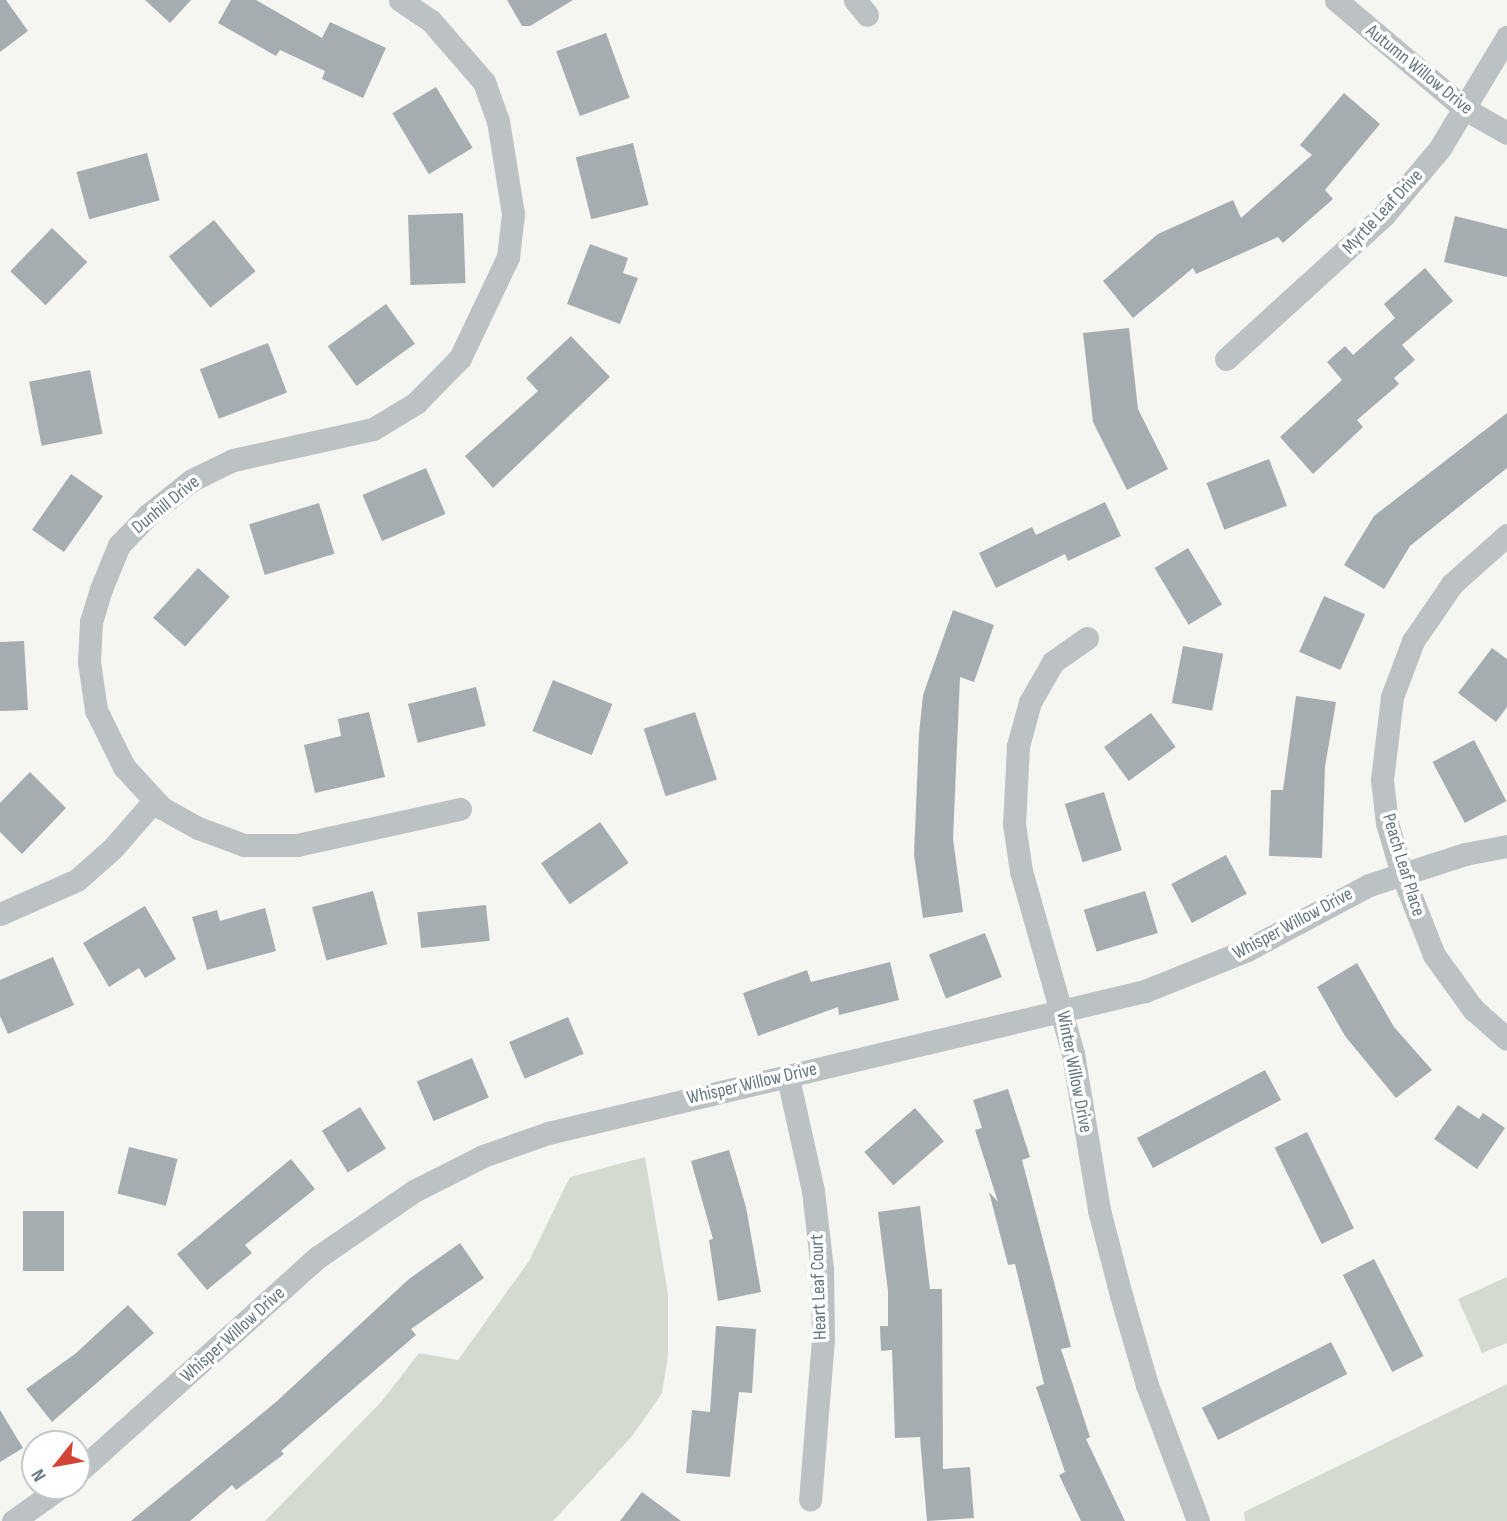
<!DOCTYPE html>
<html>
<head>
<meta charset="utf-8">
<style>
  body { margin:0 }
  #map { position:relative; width:1507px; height:1521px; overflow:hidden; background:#f5f5f2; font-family:"Sofia Sans Condensed",sans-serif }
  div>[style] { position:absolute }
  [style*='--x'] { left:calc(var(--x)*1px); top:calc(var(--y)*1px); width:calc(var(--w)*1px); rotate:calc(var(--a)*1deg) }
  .green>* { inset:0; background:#d5dad1 }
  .building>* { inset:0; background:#a5adb0; transform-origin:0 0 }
  .street>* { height:23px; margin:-11.5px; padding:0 11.5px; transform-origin:11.5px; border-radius:11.5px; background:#bcc1c3 }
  span { translate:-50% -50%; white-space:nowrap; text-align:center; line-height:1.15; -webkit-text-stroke:7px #fff; paint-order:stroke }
  .street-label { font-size:19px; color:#677880 }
  .north { position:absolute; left:21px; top:1430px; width:70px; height:70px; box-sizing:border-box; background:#fff; border:2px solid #c2c9cc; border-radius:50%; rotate:239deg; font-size:19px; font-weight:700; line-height:28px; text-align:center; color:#677880 }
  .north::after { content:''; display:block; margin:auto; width:24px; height:32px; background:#d24535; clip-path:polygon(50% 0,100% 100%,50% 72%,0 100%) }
</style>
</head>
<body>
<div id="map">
  <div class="green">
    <div style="clip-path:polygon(645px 1157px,668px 1294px,668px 1356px,662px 1393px,633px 1435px,553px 1521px,265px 1521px,382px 1401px,419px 1353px,458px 1360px,529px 1261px,570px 1177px)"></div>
    <div style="clip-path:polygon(1507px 1277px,1507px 1343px,1482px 1353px,1458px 1299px)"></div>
    <div style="clip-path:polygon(1507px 1384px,1507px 1521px,1245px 1521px,1244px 1512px)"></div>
  </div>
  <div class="building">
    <div style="clip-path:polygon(0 0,6px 0,28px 31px,0 52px)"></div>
    <div style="clip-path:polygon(145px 0,191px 0,170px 23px)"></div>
    <div style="clip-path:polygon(231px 0,256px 0,322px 38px,330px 22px,386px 48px,363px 98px,322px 79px,325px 71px,280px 50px,276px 56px,218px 23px)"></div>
    <div style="clip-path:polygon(507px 0,573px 0,530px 26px,522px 26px)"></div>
    <div style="left:606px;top:33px;width:69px;height:53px;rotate:70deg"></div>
    <div style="left:436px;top:87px;width:71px;height:51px;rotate:59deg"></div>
    <div style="clip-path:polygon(1344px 93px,1380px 124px,1325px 190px,1333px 199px,1283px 243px,1278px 237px,1196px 274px,1193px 268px,1133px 318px,1103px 281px,1158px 234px,1233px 200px,1241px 218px,1312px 155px,1300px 145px)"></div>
    <div style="left:633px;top:143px;width:64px;height:59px;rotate:76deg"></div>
    <div style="left:147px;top:153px;width:49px;height:73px;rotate:75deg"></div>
    <div style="left:463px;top:213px;width:70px;height:55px;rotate:88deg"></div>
    <div style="clip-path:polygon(1455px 216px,1507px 229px,1507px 277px,1444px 262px)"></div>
    <div style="left:214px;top:220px;width:66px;height:58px;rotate:51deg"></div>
    <div style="left:52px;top:228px;width:49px;height:60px;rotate:44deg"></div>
    <div style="clip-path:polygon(590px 244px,628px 258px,623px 273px,638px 278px,620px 324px,567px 304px)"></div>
    <div style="clip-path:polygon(1425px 268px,1453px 301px,1402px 345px,1415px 360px,1394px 378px,1399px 384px,1357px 420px,1363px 427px,1313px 474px,1280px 437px,1342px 380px,1327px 362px,1345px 346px,1353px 355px,1395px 318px,1384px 304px)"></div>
    <div style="left:386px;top:304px;width:49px;height:72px;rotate:54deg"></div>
    <div style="clip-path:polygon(1129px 328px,1138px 409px,1168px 469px,1127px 490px,1093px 422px,1083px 333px)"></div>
    <div style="clip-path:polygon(571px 336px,610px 377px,493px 488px,465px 456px,538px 391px,526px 378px)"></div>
    <div style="left:268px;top:343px;width:53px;height:73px;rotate:69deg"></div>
    <div style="left:90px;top:370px;width:65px;height:62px;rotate:79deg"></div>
    <div style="clip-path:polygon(1507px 413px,1507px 468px,1410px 546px,1384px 589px,1344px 565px,1374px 516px)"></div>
    <div style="left:1269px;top:459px;width:50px;height:67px;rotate:69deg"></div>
    <div style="left:426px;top:468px;width:50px;height:69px;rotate:67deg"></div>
    <div style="left:71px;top:474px;width:39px;height:68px;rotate:35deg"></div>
    <div style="clip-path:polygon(1105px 502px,1121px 536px,1068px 561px,1065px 554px,996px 588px,979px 553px,1032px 527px,1036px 535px)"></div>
    <div style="left:319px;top:503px;width:53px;height:73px;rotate:73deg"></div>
    <div style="left:1188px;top:548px;width:66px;height:39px;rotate:59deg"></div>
    <div style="left:198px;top:568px;width:43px;height:67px;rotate:42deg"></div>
    <div style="left:1324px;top:596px;width:45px;height:61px;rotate:24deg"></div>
    <div style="clip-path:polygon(953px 610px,994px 625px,974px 682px,960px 677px,953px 839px,963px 912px,923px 918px,914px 855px,919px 734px,923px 695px)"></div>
    <div style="clip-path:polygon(24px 641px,28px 710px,0 711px,0 642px)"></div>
    <div style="left:1183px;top:646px;width:41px;height:58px;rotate:11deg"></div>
    <div style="clip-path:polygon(1492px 648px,1507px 659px,1507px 707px,1496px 722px,1458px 693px)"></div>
    <div style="left:553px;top:680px;width:64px;height:55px;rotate:22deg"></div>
    <div style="left:476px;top:687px;width:40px;height:70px;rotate:76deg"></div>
    <div style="clip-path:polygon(1296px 696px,1336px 702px,1325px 767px,1322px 858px,1269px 856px,1271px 790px,1283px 790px)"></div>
    <div style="clip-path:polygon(369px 712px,385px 777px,315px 793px,304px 745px,341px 736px,338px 719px)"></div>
    <div style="left:695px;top:712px;width:71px;height:54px;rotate:72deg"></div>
    <div style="left:1151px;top:713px;width:42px;height:58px;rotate:54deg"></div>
    <div style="left:1474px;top:740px;width:69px;height:47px;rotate:62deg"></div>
    <div style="clip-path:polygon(30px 772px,66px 808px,22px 854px,0 832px,0 803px)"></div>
    <div style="left:1104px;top:792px;width:61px;height:41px;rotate:73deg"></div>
    <div style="left:600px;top:822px;width:50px;height:72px;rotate:55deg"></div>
    <div style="left:1226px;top:855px;width:44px;height:62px;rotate:62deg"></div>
    <div style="left:373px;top:891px;width:55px;height:63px;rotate:75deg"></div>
    <div style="left:1145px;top:891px;width:44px;height:64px;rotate:73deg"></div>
    <div style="left:486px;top:905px;width:36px;height:69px;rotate:84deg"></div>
    <div style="clip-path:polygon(145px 906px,176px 959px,145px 978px,139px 968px,109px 987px,83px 943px)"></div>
    <div style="clip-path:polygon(265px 908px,276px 951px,207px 970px,192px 917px,217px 910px,220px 921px)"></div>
    <div style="left:985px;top:933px;width:47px;height:60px;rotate:69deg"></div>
    <div style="clip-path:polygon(53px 957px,74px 1005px,8px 1034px,0 1016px,0 980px)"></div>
    <div style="clip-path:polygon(890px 962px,899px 1000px,839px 1015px,838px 1007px,758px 1036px,743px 993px,807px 970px,811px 982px)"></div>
    <div style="clip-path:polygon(1357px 963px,1394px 1027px,1432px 1070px,1396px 1098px,1345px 1036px,1317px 987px)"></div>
    <div style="left:568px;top:1017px;width:40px;height:64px;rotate:67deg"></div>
    <div style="left:472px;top:1058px;width:43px;height:60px;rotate:67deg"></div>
    <div style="left:1265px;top:1070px;width:34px;height:145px;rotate:62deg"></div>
    <div style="clip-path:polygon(1008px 1089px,1030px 1157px,1022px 1160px,1071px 1347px,1061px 1349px,1090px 1437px,1086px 1439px,1125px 1521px,1081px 1521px,1059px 1475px,1065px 1472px,1036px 1387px,1044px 1384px,1015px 1264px,1008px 1265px,989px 1192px,998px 1202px,975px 1130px,982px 1128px,973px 1100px)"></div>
    <div style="clip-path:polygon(1458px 1105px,1479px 1119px,1483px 1113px,1505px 1128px,1477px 1169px,1434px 1139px)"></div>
    <div style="left:360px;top:1107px;width:49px;height:45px;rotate:58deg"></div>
    <div style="left:915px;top:1108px;width:44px;height:67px;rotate:49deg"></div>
    <div style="left:1307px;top:1132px;width:107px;height:36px;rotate:64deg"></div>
    <div style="left:129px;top:1147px;width:50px;height:48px;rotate:14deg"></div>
    <div style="clip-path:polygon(729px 1150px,746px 1207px,761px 1292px,718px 1301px,709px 1240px,713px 1239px,691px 1161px)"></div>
    <div style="clip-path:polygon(291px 1159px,315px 1189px,245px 1245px,252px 1253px,207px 1290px,177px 1254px)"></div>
    <div style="clip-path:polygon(920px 1206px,930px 1289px,942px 1289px,943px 1469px,970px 1467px,974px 1518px,927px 1521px,920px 1437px,895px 1438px,892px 1350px,881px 1351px,880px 1326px,888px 1326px,888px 1291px,878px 1212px)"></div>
    <div style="left:23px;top:1211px;width:41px;height:60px"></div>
    <div style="clip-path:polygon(460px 1243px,484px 1278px,411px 1329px,416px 1335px,281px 1451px,284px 1454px,236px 1490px,232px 1485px,190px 1521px,131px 1521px,276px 1402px,409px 1279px)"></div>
    <div style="left:1374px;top:1259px;width:109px;height:35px;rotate:63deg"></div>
    <div style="clip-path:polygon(128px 1305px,154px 1333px,52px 1422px,26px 1389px,75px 1354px)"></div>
    <div style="clip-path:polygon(716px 1326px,756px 1329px,752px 1393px,739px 1392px,730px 1477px,686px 1473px,692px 1410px,710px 1412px)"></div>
    <div style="left:1331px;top:1342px;width:36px;height:145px;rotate:63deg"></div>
    <div style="clip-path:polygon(0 1410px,23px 1448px,0 1462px)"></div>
    <div style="clip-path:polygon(642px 1492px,681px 1521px,620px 1521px)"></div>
  </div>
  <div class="street">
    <div style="--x:400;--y:0;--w:37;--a:34"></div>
    <div style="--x:431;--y:21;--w:81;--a:49"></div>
    <div style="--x:484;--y:82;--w:41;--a:70.3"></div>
    <div style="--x:498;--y:121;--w:94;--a:80.8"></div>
    <div style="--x:513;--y:214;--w:43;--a:96.6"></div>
    <div style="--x:508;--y:257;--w:112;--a:115.4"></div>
    <div style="--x:460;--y:358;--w:63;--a:134.4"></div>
    <div style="--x:416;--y:403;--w:50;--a:148.8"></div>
    <div style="--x:373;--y:429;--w:143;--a:167.5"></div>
    <div style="--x:233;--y:460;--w:46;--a:154"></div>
    <div style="--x:192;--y:480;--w:56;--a:141.5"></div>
    <div style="--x:148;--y:515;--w:42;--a:134"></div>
    <div style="--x:119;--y:545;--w:48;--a:112.2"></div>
    <div style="--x:101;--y:589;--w:34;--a:107"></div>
    <div style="--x:91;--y:622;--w:40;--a:92.9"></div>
    <div style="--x:89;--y:662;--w:49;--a:81.7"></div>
    <div style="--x:96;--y:710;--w:64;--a:63.8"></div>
    <div style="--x:124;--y:767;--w:56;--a:47.2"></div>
    <div style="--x:162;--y:808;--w:41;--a:29.1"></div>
    <div style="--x:198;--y:828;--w:49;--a:20.3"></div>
    <div style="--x:244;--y:845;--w:53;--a:0"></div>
    <div style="--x:297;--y:845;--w:167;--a:-12.5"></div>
    <div style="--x:855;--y:0;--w:19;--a:51"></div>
    <div style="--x:1336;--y:0;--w:169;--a:40.2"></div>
    <div style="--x:1465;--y:109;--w:48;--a:29.7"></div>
    <div style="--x:1226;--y:359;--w:214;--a:-42.3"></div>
    <div style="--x:1384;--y:215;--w:87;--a:-50.1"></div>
    <div style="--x:1440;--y:148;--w:130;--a:-58.9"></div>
    <div style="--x:1507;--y:535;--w:74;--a:138.3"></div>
    <div style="--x:1452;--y:584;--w:69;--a:124.4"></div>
    <div style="--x:1413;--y:641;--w:60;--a:110.6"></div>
    <div style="--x:1392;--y:697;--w:84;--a:96.9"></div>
    <div style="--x:1382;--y:780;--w:43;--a:83.4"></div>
    <div style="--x:1387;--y:823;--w:53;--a:73.6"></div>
    <div style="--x:1402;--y:874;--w:87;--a:68.4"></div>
    <div style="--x:1434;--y:955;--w:67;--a:54.2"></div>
    <div style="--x:1473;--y:1009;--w:45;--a:41.4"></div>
    <div style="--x:1087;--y:638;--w:42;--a:144.8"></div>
    <div style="--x:1053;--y:662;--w:46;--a:119.9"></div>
    <div style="--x:1030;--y:702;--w:46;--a:105.3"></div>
    <div style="--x:1018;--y:746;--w:78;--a:92.9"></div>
    <div style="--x:1014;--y:824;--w:48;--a:81.5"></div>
    <div style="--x:1021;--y:871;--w:190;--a:74.1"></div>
    <div style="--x:1073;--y:1054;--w:158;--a:80.5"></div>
    <div style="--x:1099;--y:1210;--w:88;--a:75.5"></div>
    <div style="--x:1121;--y:1295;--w:94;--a:73.9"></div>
    <div style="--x:1147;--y:1385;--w:145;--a:69.4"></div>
    <div style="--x:0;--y:914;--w:84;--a:-23.8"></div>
    <div style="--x:77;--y:880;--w:48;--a:-41.6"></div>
    <div style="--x:113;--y:848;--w:62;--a:-48.9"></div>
    <div style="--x:788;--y:1078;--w:116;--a:77.5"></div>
    <div style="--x:813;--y:1191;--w:79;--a:83.4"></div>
    <div style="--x:822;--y:1269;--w:70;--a:89.2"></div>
    <div style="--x:823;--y:1339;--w:161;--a:94.6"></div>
    <div style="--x:77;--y:1473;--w:324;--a:-41.9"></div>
    <div style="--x:318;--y:1257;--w:116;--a:-34.5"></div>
    <div style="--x:414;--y:1191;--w:77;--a:-26.9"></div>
    <div style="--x:483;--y:1156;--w:69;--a:-19.5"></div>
    <div style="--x:548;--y:1133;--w:614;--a:-13.38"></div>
    <div style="--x:1145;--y:991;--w:110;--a:-21.9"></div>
    <div style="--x:1247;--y:950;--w:138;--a:-28"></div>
    <div style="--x:1369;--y:885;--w:101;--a:-17.9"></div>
    <div style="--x:1465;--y:854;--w:43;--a:-10.8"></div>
    <div style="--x:13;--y:1521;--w:60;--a:-35.5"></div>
  </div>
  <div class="street-label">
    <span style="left:1419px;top:70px;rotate:39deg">Autumn Willow Drive</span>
    <span style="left:1383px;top:212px;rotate:-47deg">Myrtle Leaf Drive</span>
    <span style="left:166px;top:505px;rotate:-39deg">Dunhill Drive</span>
    <span style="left:1403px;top:865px;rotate:73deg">Peach Leaf Place</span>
    <span style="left:1293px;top:924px;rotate:-28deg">Whisper Willow Drive</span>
    <span style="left:1074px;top:1072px;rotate:79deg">Winter Willow Drive</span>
    <span style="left:752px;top:1084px;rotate:-13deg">Whisper Willow Drive</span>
    <span style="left:819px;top:1287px;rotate:-92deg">Heart Leaf Court</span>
    <span style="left:233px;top:1335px;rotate:-42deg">Whisper Willow Drive</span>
  </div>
  <div class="north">N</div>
</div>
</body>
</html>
